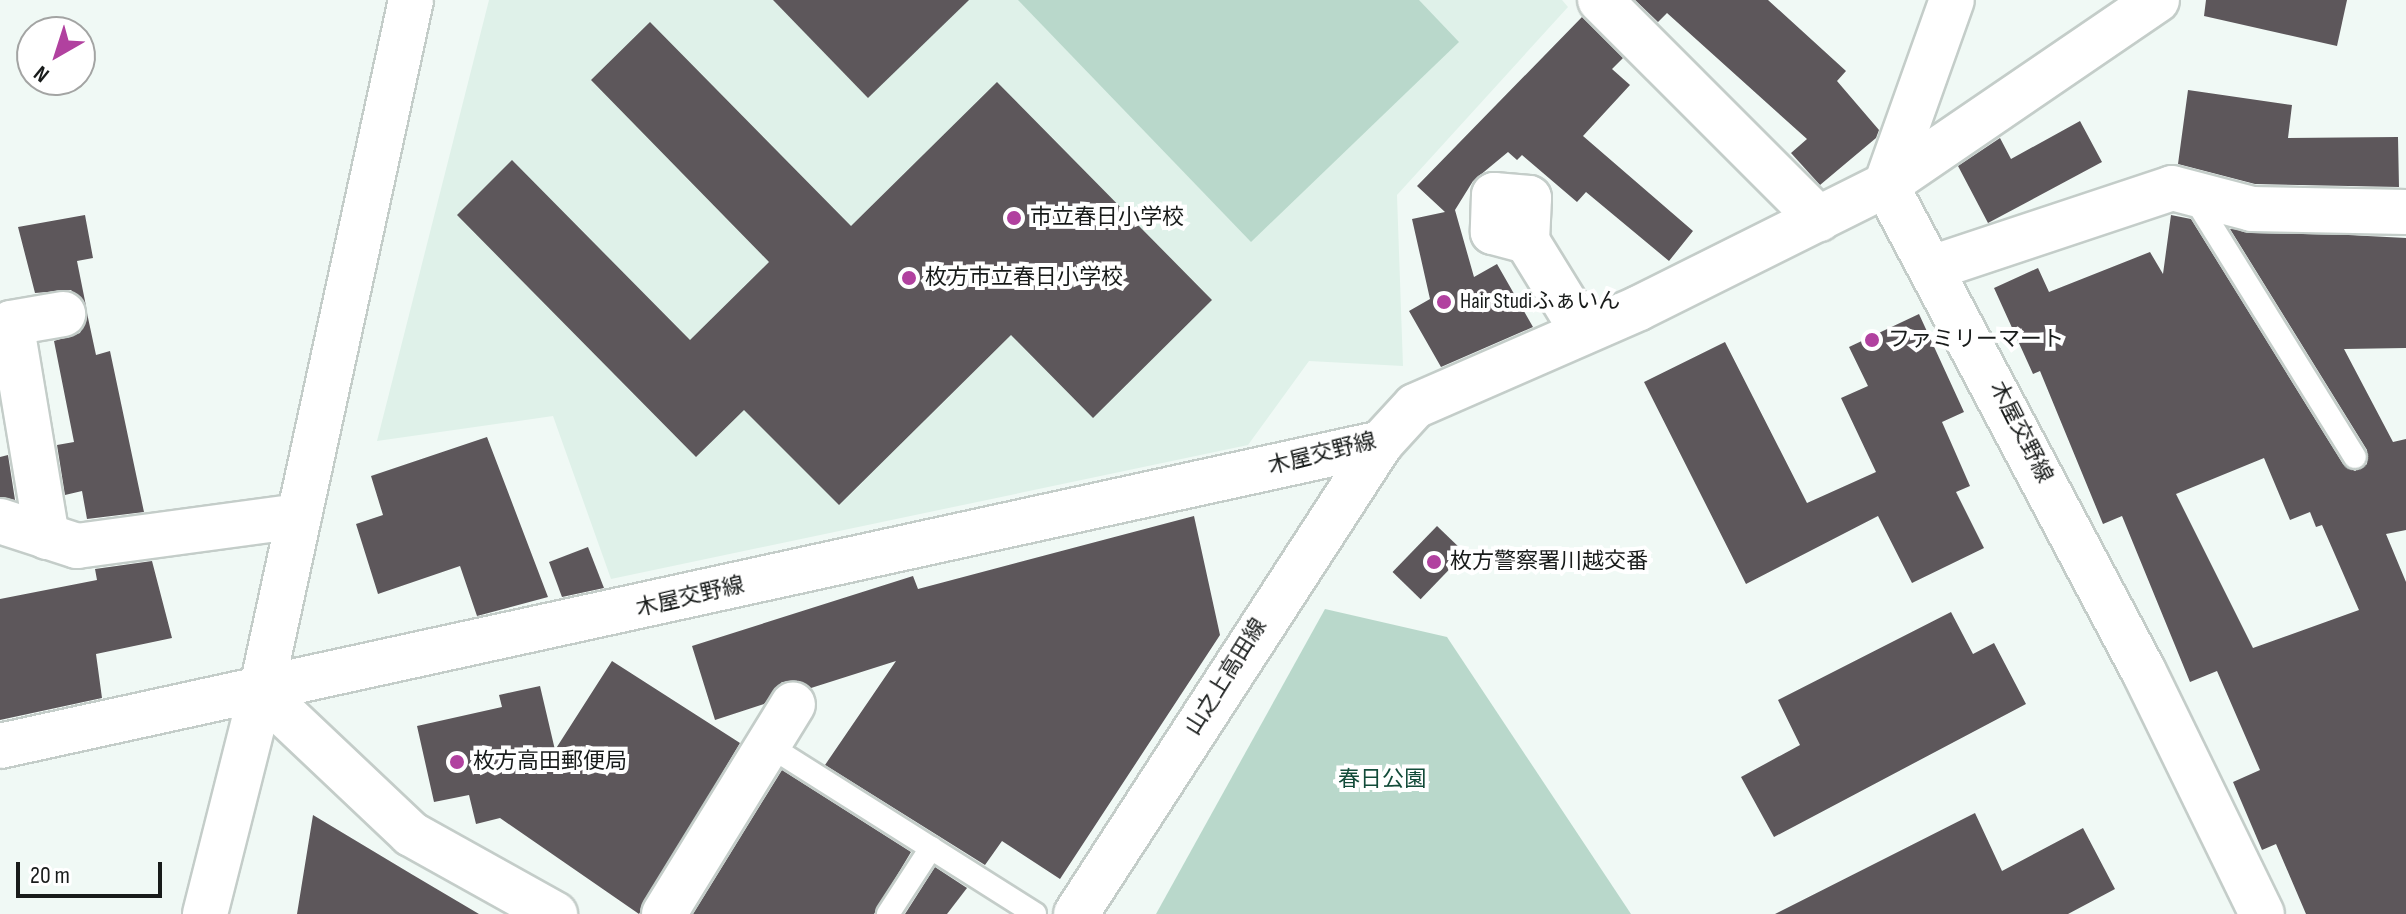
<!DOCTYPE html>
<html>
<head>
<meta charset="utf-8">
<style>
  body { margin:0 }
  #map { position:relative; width:2406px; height:914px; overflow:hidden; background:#f0f9f5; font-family:"Sofia Sans Condensed","Noto Sans JP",sans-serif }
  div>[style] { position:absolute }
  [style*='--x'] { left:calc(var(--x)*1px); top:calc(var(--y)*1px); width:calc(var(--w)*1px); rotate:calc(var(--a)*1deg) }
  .built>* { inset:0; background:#dff1e9 }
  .green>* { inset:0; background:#b9d8cb }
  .building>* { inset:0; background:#5d575b; transform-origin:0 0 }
  .roads { filter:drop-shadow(2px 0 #c4cdc9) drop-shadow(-2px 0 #c4cdc9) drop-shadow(0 2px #c4cdc9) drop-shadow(0 -2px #c4cdc9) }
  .service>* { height:22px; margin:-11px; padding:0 11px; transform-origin:11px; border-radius:11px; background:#fff }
  .minor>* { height:44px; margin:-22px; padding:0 22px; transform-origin:22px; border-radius:22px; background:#fff }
  .tertiary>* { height:44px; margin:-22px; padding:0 22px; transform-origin:22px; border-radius:22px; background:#fff }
  .secondary>* { height:44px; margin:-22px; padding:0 22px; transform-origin:22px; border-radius:22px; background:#fff }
  .dots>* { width:22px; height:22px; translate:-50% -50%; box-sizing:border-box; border:4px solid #fff; border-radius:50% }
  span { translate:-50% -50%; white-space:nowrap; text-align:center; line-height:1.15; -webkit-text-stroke:8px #fff; paint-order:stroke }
  .poi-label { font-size:22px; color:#181b1a }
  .left { translate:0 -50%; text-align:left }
  .street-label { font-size:22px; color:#181b1a }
  .park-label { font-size:22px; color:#124b39 }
  .north { position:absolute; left:16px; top:16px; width:80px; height:80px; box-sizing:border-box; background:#fff; border:2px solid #a3a4a3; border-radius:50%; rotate:219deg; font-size:22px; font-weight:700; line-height:32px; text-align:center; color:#181b1a }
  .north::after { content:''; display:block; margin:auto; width:28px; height:36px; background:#b1419f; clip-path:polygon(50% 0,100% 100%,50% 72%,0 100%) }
  .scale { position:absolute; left:16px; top:862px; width:146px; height:36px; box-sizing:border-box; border:4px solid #181b1a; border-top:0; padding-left:10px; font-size:24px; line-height:28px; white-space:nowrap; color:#181b1a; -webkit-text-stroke:6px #fff; paint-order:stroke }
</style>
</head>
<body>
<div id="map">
  <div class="built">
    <div style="clip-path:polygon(489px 0,1562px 0,1568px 7px,1397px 195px,1403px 366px,1309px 361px,1248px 445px,611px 579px,553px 416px,377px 441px)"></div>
  </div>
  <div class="green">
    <div style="clip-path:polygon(1018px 0,1419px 0,1459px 42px,1251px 242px)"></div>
    <div style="clip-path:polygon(1325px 609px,1447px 637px,1631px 914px,1156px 914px)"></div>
  </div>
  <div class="building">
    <div style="clip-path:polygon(773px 0,969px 0,868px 98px)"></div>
    <div style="clip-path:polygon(1635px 0,1768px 0,1846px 71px,1837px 81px,1879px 130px,1876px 138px,1820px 185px,1791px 153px,1807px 139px,1667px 13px,1658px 22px)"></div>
    <div style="clip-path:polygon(2206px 0,2347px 0,2337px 46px,2204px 16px)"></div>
    <div style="clip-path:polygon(1582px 17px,1623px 58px,1612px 69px,1630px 85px,1583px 136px,1693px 231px,1669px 261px,1586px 192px,1577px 202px,1522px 155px,1517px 160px,1508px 152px,1473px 181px,1455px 210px,1474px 277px,1497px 264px,1533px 327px,1441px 367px,1409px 311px,1430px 299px,1412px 219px,1445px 212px,1417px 186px)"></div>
    <div style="clip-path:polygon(650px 22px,851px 226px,997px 82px,1212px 300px,1093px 418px,1011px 335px,839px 505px,744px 410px,696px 457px,457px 215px,512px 160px,690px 340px,769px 262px,591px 80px)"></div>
    <div style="clip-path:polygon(2188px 90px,2292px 105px,2288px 138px,2398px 137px,2399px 187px,2255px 184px,2178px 164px)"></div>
    <div style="clip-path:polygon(2080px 121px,2102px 162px,1988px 223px,1958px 166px,2000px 138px,2011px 159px)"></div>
    <div style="clip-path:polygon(85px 215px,93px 258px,77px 261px,86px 306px,71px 290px,35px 293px,18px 227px)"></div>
    <div style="clip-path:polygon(evenodd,2171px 215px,2191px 219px,2343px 464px,2355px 471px,2367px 464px,2367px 450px,2230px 229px,2406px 238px,2406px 348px,2344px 349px,2393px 442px,2406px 439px,2406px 530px,2386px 534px,2406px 582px,2406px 914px,2306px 914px,2276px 844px,2262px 850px,2233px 782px,2260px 770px,2217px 671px,2190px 682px,2122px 516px,2103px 524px,2040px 371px,2033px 374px,1994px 288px,2038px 268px,2049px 292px,2150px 252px,2163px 274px,2171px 215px,2264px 458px,2290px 520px,2310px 512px,2316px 527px,2322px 525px,2359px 610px,2253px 648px,2176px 494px,2264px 458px)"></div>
    <div style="clip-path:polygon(87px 313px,96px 355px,110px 351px,144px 512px,87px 519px,82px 491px,65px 495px,57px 445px,74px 442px,54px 341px,80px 333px)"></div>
    <div style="clip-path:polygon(1919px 314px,1964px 412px,1942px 422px,1970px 486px,1956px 492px,1984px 548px,1912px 583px,1878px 516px,1746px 584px,1644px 382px,1725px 342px,1807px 503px,1876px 472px,1841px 398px,1868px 386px,1849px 347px)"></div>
    <div style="clip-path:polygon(487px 437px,548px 597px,477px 616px,460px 566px,378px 594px,356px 524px,383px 515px,371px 476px)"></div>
    <div style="clip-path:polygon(8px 455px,15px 500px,0 497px,0 457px)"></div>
    <div style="clip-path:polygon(1194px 516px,1220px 635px,1060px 879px,1002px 841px,985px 865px,825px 765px,896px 661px,811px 688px,782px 682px,764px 704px,715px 720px,692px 646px,913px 576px,918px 589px)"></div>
    <div style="left:1437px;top:526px;width:39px;height:64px;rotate:44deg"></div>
    <div style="clip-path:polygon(588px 547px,604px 588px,562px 597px,549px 562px)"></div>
    <div style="clip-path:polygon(152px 561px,172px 638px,96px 654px,102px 698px,0 720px,0 599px,97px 580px,95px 569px)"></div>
    <div style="clip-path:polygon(1951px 612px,1973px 654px,1994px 643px,2026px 704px,1774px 837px,1741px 777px,1800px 745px,1778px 700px)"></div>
    <div style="clip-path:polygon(612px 661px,740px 743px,639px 914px,500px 818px,476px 824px,469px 795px,434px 802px,417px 726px,502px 707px,499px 695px,540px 686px,555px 750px)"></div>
    <div style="clip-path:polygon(782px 770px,911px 852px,874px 914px,693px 914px)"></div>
    <div style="clip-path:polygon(1975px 813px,2002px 871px,2083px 828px,2115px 889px,2068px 914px,1775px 914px)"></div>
    <div style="clip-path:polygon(313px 815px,413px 875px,479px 914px,297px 914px)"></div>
    <div style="clip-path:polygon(935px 867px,967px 888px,947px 914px,905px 914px)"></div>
  </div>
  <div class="roads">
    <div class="service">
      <div style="--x:2193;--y:196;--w:307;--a:58.2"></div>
      <div style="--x:768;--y:745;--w:316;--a:32.3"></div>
      <div style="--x:888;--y:914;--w:79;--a:-56.9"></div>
    </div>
    <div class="minor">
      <div style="--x:1600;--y:0;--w:310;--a:45"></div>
      <div style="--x:1886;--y:185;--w:328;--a:-34.3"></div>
      <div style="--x:1527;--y:241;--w:43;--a:-87.3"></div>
      <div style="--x:1529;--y:198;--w:35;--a:-175"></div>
      <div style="--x:1494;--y:195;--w:37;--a:92"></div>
      <div style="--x:1493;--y:232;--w:35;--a:15"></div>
      <div style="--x:1527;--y:241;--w:107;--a:58.4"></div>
      <div style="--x:1935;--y:267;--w:250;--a:-18.4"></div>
      <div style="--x:2172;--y:188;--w:83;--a:14.7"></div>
      <div style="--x:2252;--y:209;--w:154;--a:1.1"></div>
      <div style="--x:0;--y:521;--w:81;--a:18"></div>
      <div style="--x:77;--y:546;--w:224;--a:-7.7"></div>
      <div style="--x:47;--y:537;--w:217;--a:-99.5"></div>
      <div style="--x:11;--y:323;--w:53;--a:-9.8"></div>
      <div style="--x:261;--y:692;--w:207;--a:43.4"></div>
      <div style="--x:411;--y:834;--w:165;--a:29.1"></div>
      <div style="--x:664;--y:914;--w:246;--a:-58.4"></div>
    </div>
    <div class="tertiary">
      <div style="--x:1886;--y:185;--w:196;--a:-70.4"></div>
      <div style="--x:205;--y:914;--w:229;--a:-75.8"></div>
      <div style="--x:261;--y:692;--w:708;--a:-77.77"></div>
      <div style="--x:1076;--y:914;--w:561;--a:-57.07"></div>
    </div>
    <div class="secondary">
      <div style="--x:0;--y:746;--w:1414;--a:-12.37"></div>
      <div style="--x:1381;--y:443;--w:50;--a:-47.4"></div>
      <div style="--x:1415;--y:406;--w:244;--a:-23.6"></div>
      <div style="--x:1639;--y:308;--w:276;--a:-26.5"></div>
      <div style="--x:1886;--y:185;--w:551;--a:62.09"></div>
      <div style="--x:2144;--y:672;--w:269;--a:64"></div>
    </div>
  </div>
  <div class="dots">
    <div style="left:1014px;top:218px;background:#b1419f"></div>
    <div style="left:909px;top:278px;background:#b1419f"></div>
    <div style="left:1444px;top:302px;background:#b1419f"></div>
    <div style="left:1872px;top:340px;background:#b1419f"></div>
    <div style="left:1434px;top:562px;background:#b1419f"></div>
    <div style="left:457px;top:762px;background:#b1419f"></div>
  </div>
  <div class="poi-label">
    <span class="left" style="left:1030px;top:218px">市立春日小学校</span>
    <span class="left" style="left:925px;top:278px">枚方市立春日小学校</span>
    <span class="left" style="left:1460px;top:302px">Hair Studiふぁいん</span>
    <span class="left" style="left:1888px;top:340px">ファミリーマート</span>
    <span class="left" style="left:1450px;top:562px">枚方警察署川越交番</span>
    <span class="left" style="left:473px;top:762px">枚方高田郵便局</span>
  </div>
  <div class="street-label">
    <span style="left:2021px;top:432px;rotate:63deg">木屋交野線</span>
    <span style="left:1322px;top:454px;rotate:-14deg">木屋交野線</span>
    <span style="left:690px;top:597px;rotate:-13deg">木屋交野線</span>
    <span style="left:1226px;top:677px;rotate:-58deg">山之上高田線</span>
  </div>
  <div class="park-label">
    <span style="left:1382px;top:780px">春日公園</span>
  </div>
  <div class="north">N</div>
  <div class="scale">20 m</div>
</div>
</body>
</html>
